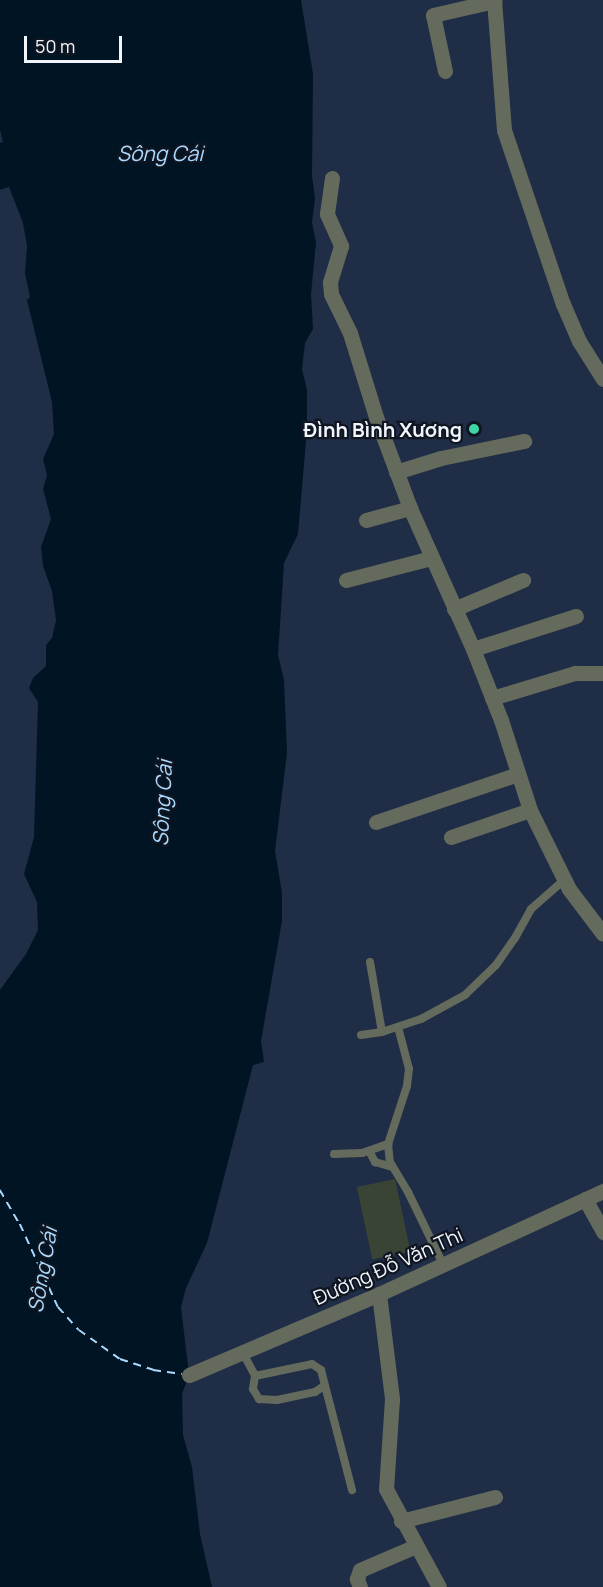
<!DOCTYPE html>
<html>
<head>
<meta charset="utf-8">
<style>
  body { margin:0 }
  #map { position:relative; width:603px; height:1587px; overflow:hidden; background:#202d46; font-family:Manrope,sans-serif }
  div>[style] { position:absolute }
  [style*='--x'] { left:calc(var(--x)*1px); top:calc(var(--y)*1px); width:calc(var(--w)*1px); rotate:calc(var(--a)*1deg) }
  .green>* { inset:0; background:#394434; transform-origin:0 0 }
  .water>* { inset:0; background:#001423 }
  .ferry>* { height:1.5px; margin-top:-0.75px; transform-origin:0; background:repeating-linear-gradient(90deg,#a9d9ff 0 8px,transparent 0 14px) }
  .service>* { height:8px; margin:-4px; padding:0 4px; transform-origin:4px; border-radius:4px; background:#656b5c }
  .minor>* { height:15px; margin:-7.5px; padding:0 7.5px; transform-origin:7.5px; border-radius:7.5px; background:#656b5c }
  .tertiary>* { height:15px; margin:-7.5px; padding:0 7.5px; transform-origin:7.5px; border-radius:7.5px; background:#656b5c }
  .dots>* { width:16px; height:16px; translate:-50% -50%; box-sizing:border-box; border:3px solid #101621; border-radius:50% }
  span { translate:-50% -50%; white-space:nowrap; text-align:center; line-height:1.15; -webkit-text-stroke:4.5px #101621; paint-order:stroke }
  .poi-label { font-size:20px; color:#f1f5fc; font-weight:700 }
  .right { translate:-100% -50%; text-align:right }
  .street-label { font-size:20px; color:#f1f5fc }
  .water-label { font-size:21px; color:#a9d9ff; font-style:italic }
  .scale { position:absolute; left:24px; top:36px; width:98px; height:27px; box-sizing:border-box; border:3px solid #f1f5fc; border-top:0; padding-left:8px; font-size:18px; line-height:21px; white-space:nowrap; color:#f1f5fc; -webkit-text-stroke:4px #101621; paint-order:stroke }
</style>
</head>
<body>
<div id="map">
  <div class="green">
    <div style="left:395px;top:1179px;width:74px;height:39px;rotate:78deg"></div>
  </div>
  <div class="water">
    <div style="clip-path:polygon(0 0,301px 0,313px 74px,312px 176px,315px 198px,312px 223px,316px 242px,311px 294px,313px 329px,305px 343px,302px 369px,307px 390px,307px 430px,298px 534px,284px 563px,278px 655px,284px 680px,287px 753px,275px 851px,282px 893px,282px 921px,261px 1041px,264px 1062px,253px 1065px,207px 1243px,186px 1288px,181px 1307px,189px 1375px,182px 1394px,183px 1435px,192px 1467px,200px 1534px,212px 1587px,0 1587px,0 990px,26px 954px,38px 930px,37px 902px,24px 874px,34px 837px,38px 702px,29px 688px,33px 678px,46px 666px,46px 645px,52px 638px,56px 620px,52px 591px,43px 566px,41px 547px,51px 519px,43px 489px,47px 475px,43px 459px,54px 434px,52px 402px,27px 300px,30px 297px,25px 273px,27px 246px,23px 223px,9px 187px,0 190px,0 143px,3px 142px,0 130px)"></div>
  </div>
  <div class="ferry">
    <div style="--x:0;--y:1190;--w:39;--a:60"></div>
    <div style="--x:20;--y:1224;--w:91;--a:65.4"></div>
    <div style="--x:58;--y:1307;--w:31;--a:48"></div>
    <div style="--x:79;--y:1330;--w:50;--a:35.3"></div>
    <div style="--x:120;--y:1359;--w:35;--a:18"></div>
    <div style="--x:153;--y:1370;--w:29;--a:8"></div>
  </div>
  <div class="service">
    <div style="--x:370;--y:962;--w:71;--a:80.3"></div>
    <div style="--x:398;--y:1027;--w:43;--a:75.3"></div>
    <div style="--x:409;--y:1069;--w:17;--a:97"></div>
    <div style="--x:407;--y:1086;--w:61;--a:108.1"></div>
    <div style="--x:388;--y:1144;--w:18;--a:84"></div>
    <div style="--x:390;--y:1162;--w:35;--a:59"></div>
    <div style="--x:408;--y:1192;--w:80;--a:64.1"></div>
    <div style="--x:361;--y:1035;--w:21;--a:-8"></div>
    <div style="--x:382;--y:1032;--w:41;--a:-18.4"></div>
    <div style="--x:421;--y:1019;--w:50;--a:-28.6"></div>
    <div style="--x:465;--y:995;--w:43;--a:-44.1"></div>
    <div style="--x:496;--y:965;--w:33;--a:-55"></div>
    <div style="--x:515;--y:938;--w:33;--a:-61"></div>
    <div style="--x:531;--y:909;--w:44;--a:-41.3"></div>
    <div style="--x:369;--y:1151;--w:13;--a:61"></div>
    <div style="--x:375;--y:1162;--w:18;--a:16"></div>
    <div style="--x:334;--y:1154;--w:28;--a:-2"></div>
    <div style="--x:362;--y:1153;--w:28;--a:-19"></div>
    <div style="--x:243;--y:1353;--w:26;--a:62"></div>
    <div style="--x:255;--y:1376;--w:58;--a:-11.9"></div>
    <div style="--x:312;--y:1364;--w:11;--a:34"></div>
    <div style="--x:321;--y:1370;--w:124;--a:75.5"></div>
    <div style="--x:255;--y:1376;--w:13;--a:99"></div>
    <div style="--x:253;--y:1389;--w:12;--a:59"></div>
    <div style="--x:259;--y:1399;--w:18;--a:3"></div>
    <div style="--x:277;--y:1400;--w:39;--a:-12"></div>
    <div style="--x:315;--y:1392;--w:11;--a:-34"></div>
  </div>
  <div class="minor">
    <div style="--x:494;--y:0;--w:130;--a:85.6"></div>
    <div style="--x:504;--y:130;--w:184;--a:71.3"></div>
    <div style="--x:563;--y:304;--w:40;--a:66.6"></div>
    <div style="--x:579;--y:341;--w:45;--a:57.7"></div>
    <div style="--x:445;--y:71;--w:57;--a:-102.1"></div>
    <div style="--x:433;--y:15;--w:63;--a:-12.9"></div>
    <div style="--x:332;--y:178;--w:36;--a:98"></div>
    <div style="--x:327;--y:214;--w:35;--a:66"></div>
    <div style="--x:341;--y:246;--w:38;--a:107"></div>
    <div style="--x:330;--y:282;--w:12;--a:85"></div>
    <div style="--x:331;--y:294;--w:43;--a:64"></div>
    <div style="--x:350;--y:333;--w:88;--a:72.8"></div>
    <div style="--x:376;--y:417;--w:97;--a:69.5"></div>
    <div style="--x:410;--y:508;--w:154;--a:65.9"></div>
    <div style="--x:473;--y:649;--w:76;--a:68.5"></div>
    <div style="--x:501;--y:720;--w:95;--a:72.1"></div>
    <div style="--x:530;--y:810;--w:88;--a:63.7"></div>
    <div style="--x:569;--y:889;--w:56;--a:52.9"></div>
    <div style="--x:396;--y:472;--w:47;--a:-17.3"></div>
    <div style="--x:441;--y:458;--w:85;--a:-11.6"></div>
    <div style="--x:366;--y:520;--w:46;--a:-15.3"></div>
    <div style="--x:346;--y:580;--w:88;--a:-14.5"></div>
    <div style="--x:454;--y:609;--w:75;--a:-22.8"></div>
    <div style="--x:473;--y:649;--w:108;--a:-17.8"></div>
    <div style="--x:492;--y:698;--w:87;--a:-16.8"></div>
    <div style="--x:575;--y:673;--w:28;--a:0"></div>
    <div style="--x:376;--y:822;--w:150;--a:-18.7"></div>
    <div style="--x:451;--y:837;--w:83;--a:-18.9"></div>
    <div style="--x:585;--y:1199;--w:38;--a:61"></div>
    <div style="--x:379;--y:1294;--w:106;--a:82.9"></div>
    <div style="--x:392;--y:1399;--w:90;--a:93.8"></div>
    <div style="--x:386;--y:1489;--w:111;--a:61.6"></div>
    <div style="--x:401;--y:1521;--w:97;--a:-14.3"></div>
    <div style="--x:360;--y:1587;--w:9;--a:-111"></div>
    <div style="--x:357;--y:1579;--w:9;--a:-72"></div>
    <div style="--x:360;--y:1570;--w:61;--a:-23.2"></div>
  </div>
  <div class="tertiary">
    <div style="--x:189;--y:1375;--w:207;--a:-23.1"></div>
    <div style="--x:379;--y:1294;--w:247;--a:-24.7"></div>
  </div>
  <div class="dots">
    <div style="left:474px;top:429px;background:#3ed4a3"></div>
  </div>
  <div class="poi-label">
    <span class="right" style="left:462px;top:429px">Đình Bình Xương</span>
  </div>
  <div class="street-label">
    <span style="left:388px;top:1266px;rotate:-24deg">Đường Đỗ Văn Thi</span>
  </div>
  <div class="water-label">
    <span style="left:160px;top:153px">Sông Cái</span>
    <span style="left:162px;top:803px;rotate:-87deg">Sông Cái</span>
    <span style="left:42px;top:1270px;rotate:-80deg">Sông Cái</span>
  </div>
  <div class="scale">50 m</div>
</div>
</body>
</html>
